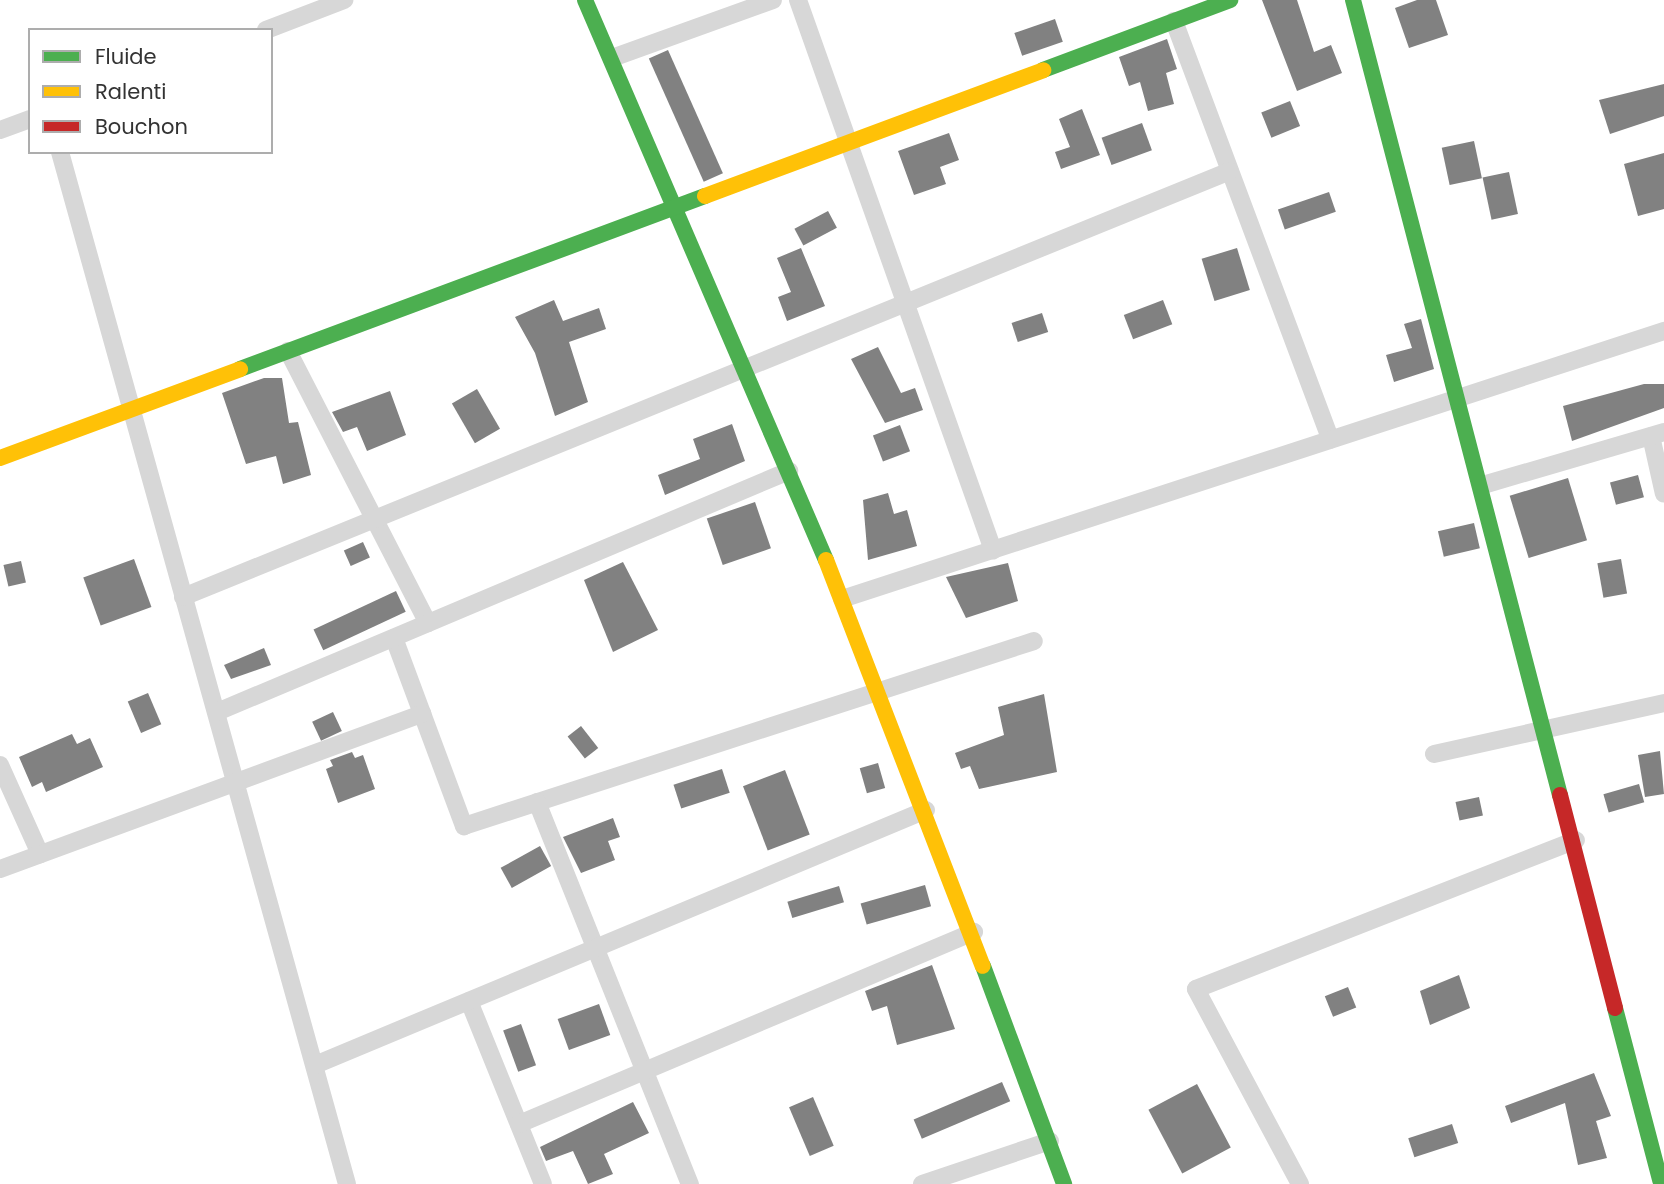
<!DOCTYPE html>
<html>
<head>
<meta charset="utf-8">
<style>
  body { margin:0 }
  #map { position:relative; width:1664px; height:1184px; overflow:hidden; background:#fff; font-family:Poppins,sans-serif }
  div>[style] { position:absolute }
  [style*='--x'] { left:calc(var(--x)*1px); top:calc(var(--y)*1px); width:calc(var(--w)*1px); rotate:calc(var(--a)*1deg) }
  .building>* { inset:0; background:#818181; transform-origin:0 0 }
  .street>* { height:18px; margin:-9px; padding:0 9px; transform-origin:9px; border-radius:9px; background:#d7d7d7 }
  .fast>* { height:16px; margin:-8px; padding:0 8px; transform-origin:8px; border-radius:8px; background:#4caf50 }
  .slow>* { height:16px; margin:-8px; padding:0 8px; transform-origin:8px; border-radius:8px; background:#ffc107 }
  .jam>* { height:16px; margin:-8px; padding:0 8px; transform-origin:8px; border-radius:8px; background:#c62828 }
  span { translate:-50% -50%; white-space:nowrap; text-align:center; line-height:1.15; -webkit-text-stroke:7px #fff; paint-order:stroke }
  .legend { position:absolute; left:28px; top:28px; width:245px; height:126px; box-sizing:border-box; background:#fff; border:2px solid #adadad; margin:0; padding:9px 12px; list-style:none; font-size:21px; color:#333 }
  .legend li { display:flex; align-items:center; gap:14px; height:35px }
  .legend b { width:35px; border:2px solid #adadad }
</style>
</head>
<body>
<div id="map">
  <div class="building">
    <div style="clip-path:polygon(1262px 0,1297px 0,1314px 52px,1331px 45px,1342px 73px,1297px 91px)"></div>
    <div style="clip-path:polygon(1417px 0,1436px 0,1448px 35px,1409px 48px,1395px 8px)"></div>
    <div style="left:1055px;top:19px;width:24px;height:43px;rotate:71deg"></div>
    <div style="clip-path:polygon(1167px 39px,1177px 69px,1166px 73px,1174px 104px,1148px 111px,1140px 82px,1129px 86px,1119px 57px)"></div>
    <div style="left:668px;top:50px;width:135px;height:21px;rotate:66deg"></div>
    <div style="clip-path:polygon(1664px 84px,1664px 116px,1610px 134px,1599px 100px)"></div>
    <div style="left:1290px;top:101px;width:27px;height:31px;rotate:68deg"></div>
    <div style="clip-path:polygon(1082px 109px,1100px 155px,1061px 169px,1055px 152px,1070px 147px,1059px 119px)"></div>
    <div style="left:1142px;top:123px;width:29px;height:43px;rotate:70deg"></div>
    <div style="clip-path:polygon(949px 133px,959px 160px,940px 167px,946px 184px,914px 195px,898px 151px)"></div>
    <div style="left:1474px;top:141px;width:38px;height:33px;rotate:78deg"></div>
    <div style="clip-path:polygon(1664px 153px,1664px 209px,1638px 216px,1624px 164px)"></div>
    <div style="left:1509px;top:172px;width:43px;height:27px;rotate:78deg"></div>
    <div style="left:1329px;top:192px;width:21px;height:54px;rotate:71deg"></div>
    <div style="left:828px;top:211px;width:19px;height:38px;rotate:62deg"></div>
    <div style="clip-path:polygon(801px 248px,825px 306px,787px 321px,778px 297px,791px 292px,777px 258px)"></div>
    <div style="left:1237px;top:248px;width:44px;height:37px;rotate:73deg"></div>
    <div style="clip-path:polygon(554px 300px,563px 321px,599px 308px,606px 329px,569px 342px,588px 402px,555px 416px,535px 353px,515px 317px)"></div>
    <div style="left:1163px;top:300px;width:26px;height:42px;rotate:69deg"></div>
    <div style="left:1042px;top:313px;width:20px;height:32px;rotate:72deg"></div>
    <div style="clip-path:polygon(1421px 319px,1434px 369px,1394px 382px,1386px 355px,1412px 348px,1404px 324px)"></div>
    <div style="clip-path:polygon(878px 347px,901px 393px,915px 388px,923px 410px,885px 423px,851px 359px)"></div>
    <div style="clip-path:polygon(264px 378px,282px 378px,289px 423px,298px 422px,311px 475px,283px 484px,276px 456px,246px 464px,222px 393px)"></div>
    <div style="clip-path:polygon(1644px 384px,1664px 384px,1664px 408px,1572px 441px,1563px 406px)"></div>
    <div style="left:477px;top:389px;width:46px;height:29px;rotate:60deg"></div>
    <div style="clip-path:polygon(390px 391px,406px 435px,367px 451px,357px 427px,343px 432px,332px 412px)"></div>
    <div style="clip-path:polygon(732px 424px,745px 461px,665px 495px,658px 475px,700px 459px,693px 439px)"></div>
    <div style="left:900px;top:425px;width:28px;height:29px;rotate:69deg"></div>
    <div style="left:1638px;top:475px;width:23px;height:29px;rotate:75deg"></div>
    <div style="left:1568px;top:478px;width:65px;height:61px;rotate:73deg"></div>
    <div style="clip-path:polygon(888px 493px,894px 514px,907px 510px,917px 546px,868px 560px,863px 500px)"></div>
    <div style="left:755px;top:502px;width:49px;height:51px;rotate:71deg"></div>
    <div style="left:1474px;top:523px;width:26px;height:37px;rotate:77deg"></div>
    <div style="left:363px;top:542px;width:17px;height:21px;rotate:66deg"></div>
    <div style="left:134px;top:559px;width:51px;height:54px;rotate:70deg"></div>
    <div style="left:1621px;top:559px;width:35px;height:24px;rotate:80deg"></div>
    <div style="left:21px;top:561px;width:22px;height:18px;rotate:77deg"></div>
    <div style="clip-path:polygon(623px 562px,658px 630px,613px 652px,584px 580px)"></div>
    <div style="clip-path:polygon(1008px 563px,1018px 601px,966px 618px,946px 577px)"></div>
    <div style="left:396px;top:591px;width:23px;height:91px;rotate:65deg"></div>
    <div style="clip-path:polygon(264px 648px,271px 665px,231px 679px,224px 665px)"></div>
    <div style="left:148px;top:693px;width:34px;height:22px;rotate:67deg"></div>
    <div style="clip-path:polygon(1044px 694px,1057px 772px,979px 789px,970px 766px,961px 769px,955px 753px,1004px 735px,998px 707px)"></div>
    <div style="left:333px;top:712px;width:21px;height:23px;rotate:65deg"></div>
    <div style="left:581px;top:726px;width:28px;height:17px;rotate:52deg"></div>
    <div style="clip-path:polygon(72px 734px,77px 744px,90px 738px,103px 767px,46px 792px,42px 782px,32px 787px,19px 757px)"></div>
    <div style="clip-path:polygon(1660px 751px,1664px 794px,1645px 797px,1638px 755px)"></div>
    <div style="clip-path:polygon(352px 752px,355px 758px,363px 755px,375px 789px,338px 803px,326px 769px,333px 766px,330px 760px)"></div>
    <div style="left:878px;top:763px;width:26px;height:19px;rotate:74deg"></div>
    <div style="left:722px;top:769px;width:25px;height:51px;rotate:72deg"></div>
    <div style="left:785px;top:770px;width:69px;height:45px;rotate:69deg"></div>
    <div style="left:1639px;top:784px;width:19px;height:37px;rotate:74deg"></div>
    <div style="left:1479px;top:797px;width:19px;height:24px;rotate:78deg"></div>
    <div style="clip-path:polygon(613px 818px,620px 837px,608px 841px,615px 860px,581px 873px,563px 837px)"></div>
    <div style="left:540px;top:846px;width:23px;height:45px;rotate:61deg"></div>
    <div style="left:925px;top:885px;width:22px;height:67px;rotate:74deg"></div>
    <div style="left:839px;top:886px;width:17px;height:54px;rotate:73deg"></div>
    <div style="clip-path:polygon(932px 965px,955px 1029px,897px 1045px,887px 1006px,872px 1011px,865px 991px)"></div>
    <div style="clip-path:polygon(1459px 975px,1470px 1008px,1430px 1025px,1420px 991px)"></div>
    <div style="left:1348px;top:987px;width:22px;height:25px;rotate:68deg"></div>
    <div style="left:599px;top:1004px;width:33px;height:44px;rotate:70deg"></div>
    <div style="left:521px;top:1024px;width:44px;height:19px;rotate:70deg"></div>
    <div style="clip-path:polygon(1594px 1073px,1611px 1116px,1596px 1121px,1607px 1158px,1578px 1165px,1565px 1103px,1511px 1123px,1505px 1106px)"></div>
    <div style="left:1002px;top:1082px;width:21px;height:96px;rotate:67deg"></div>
    <div style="left:1197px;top:1084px;width:72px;height:55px;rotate:62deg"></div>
    <div style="left:813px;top:1097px;width:53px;height:26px;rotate:67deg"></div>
    <div style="clip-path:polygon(633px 1102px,649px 1133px,604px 1154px,613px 1174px,588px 1184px,573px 1151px,546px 1161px,540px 1147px)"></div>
    <div style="left:1452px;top:1124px;width:20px;height:46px;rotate:72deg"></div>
  </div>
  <div class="street">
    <div style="--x:798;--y:0;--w:584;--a:70.48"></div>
    <div style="--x:1174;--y:21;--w:447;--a:69.5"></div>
    <div style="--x:266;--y:30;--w:84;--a:-21"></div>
    <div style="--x:612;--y:58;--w:171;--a:-19.8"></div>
    <div style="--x:0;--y:130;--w:32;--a:-20"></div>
    <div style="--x:60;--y:152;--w:1071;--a:74.46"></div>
    <div style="--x:288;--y:351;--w:306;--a:62.8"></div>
    <div style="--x:1651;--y:436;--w:59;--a:77.4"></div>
    <div style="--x:1483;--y:485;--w:189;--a:-16.3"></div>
    <div style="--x:183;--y:597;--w:1130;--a:-22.14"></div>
    <div style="--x:842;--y:599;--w:865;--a:-18.06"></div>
    <div style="--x:394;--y:638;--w:201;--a:69.6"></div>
    <div style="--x:464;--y:826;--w:599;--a:-17.98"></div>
    <div style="--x:217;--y:712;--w:621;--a:-22.85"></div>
    <div style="--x:1434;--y:754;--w:236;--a:-12.5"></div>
    <div style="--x:0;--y:765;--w:98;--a:65.8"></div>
    <div style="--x:537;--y:802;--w:412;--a:68.2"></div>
    <div style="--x:0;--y:869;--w:450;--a:-20.2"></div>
    <div style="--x:469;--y:1001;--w:197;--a:68"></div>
    <div style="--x:315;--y:1065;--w:662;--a:-22.65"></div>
    <div style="--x:519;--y:1124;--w:494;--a:-22.9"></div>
    <div style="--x:922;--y:1184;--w:135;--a:-18.6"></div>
    <div style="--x:1300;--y:1184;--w:221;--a:-118.1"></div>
    <div style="--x:1196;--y:989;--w:408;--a:-21.4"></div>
  </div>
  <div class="fast">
    <div style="--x:585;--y:0;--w:610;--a:66.72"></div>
    <div style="--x:1353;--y:0;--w:822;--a:75.41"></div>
    <div style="--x:1043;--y:70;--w:200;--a:-20.5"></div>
    <div style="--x:240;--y:369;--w:496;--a:-20.4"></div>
    <div style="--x:983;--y:966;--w:233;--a:69.6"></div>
    <div style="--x:1615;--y:1008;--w:178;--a:75.3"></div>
  </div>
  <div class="slow">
    <div style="--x:705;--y:196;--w:361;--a:-20.4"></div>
    <div style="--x:0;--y:458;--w:256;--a:-20.3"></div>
    <div style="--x:826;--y:560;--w:435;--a:68.9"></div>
  </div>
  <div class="jam">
    <div style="--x:1560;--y:795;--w:220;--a:75.5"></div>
  </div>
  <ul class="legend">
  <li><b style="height:9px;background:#4caf50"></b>Fluide</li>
  <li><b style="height:9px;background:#ffc107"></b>Ralenti</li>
  <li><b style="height:9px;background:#c62828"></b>Bouchon</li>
  </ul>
</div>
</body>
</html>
